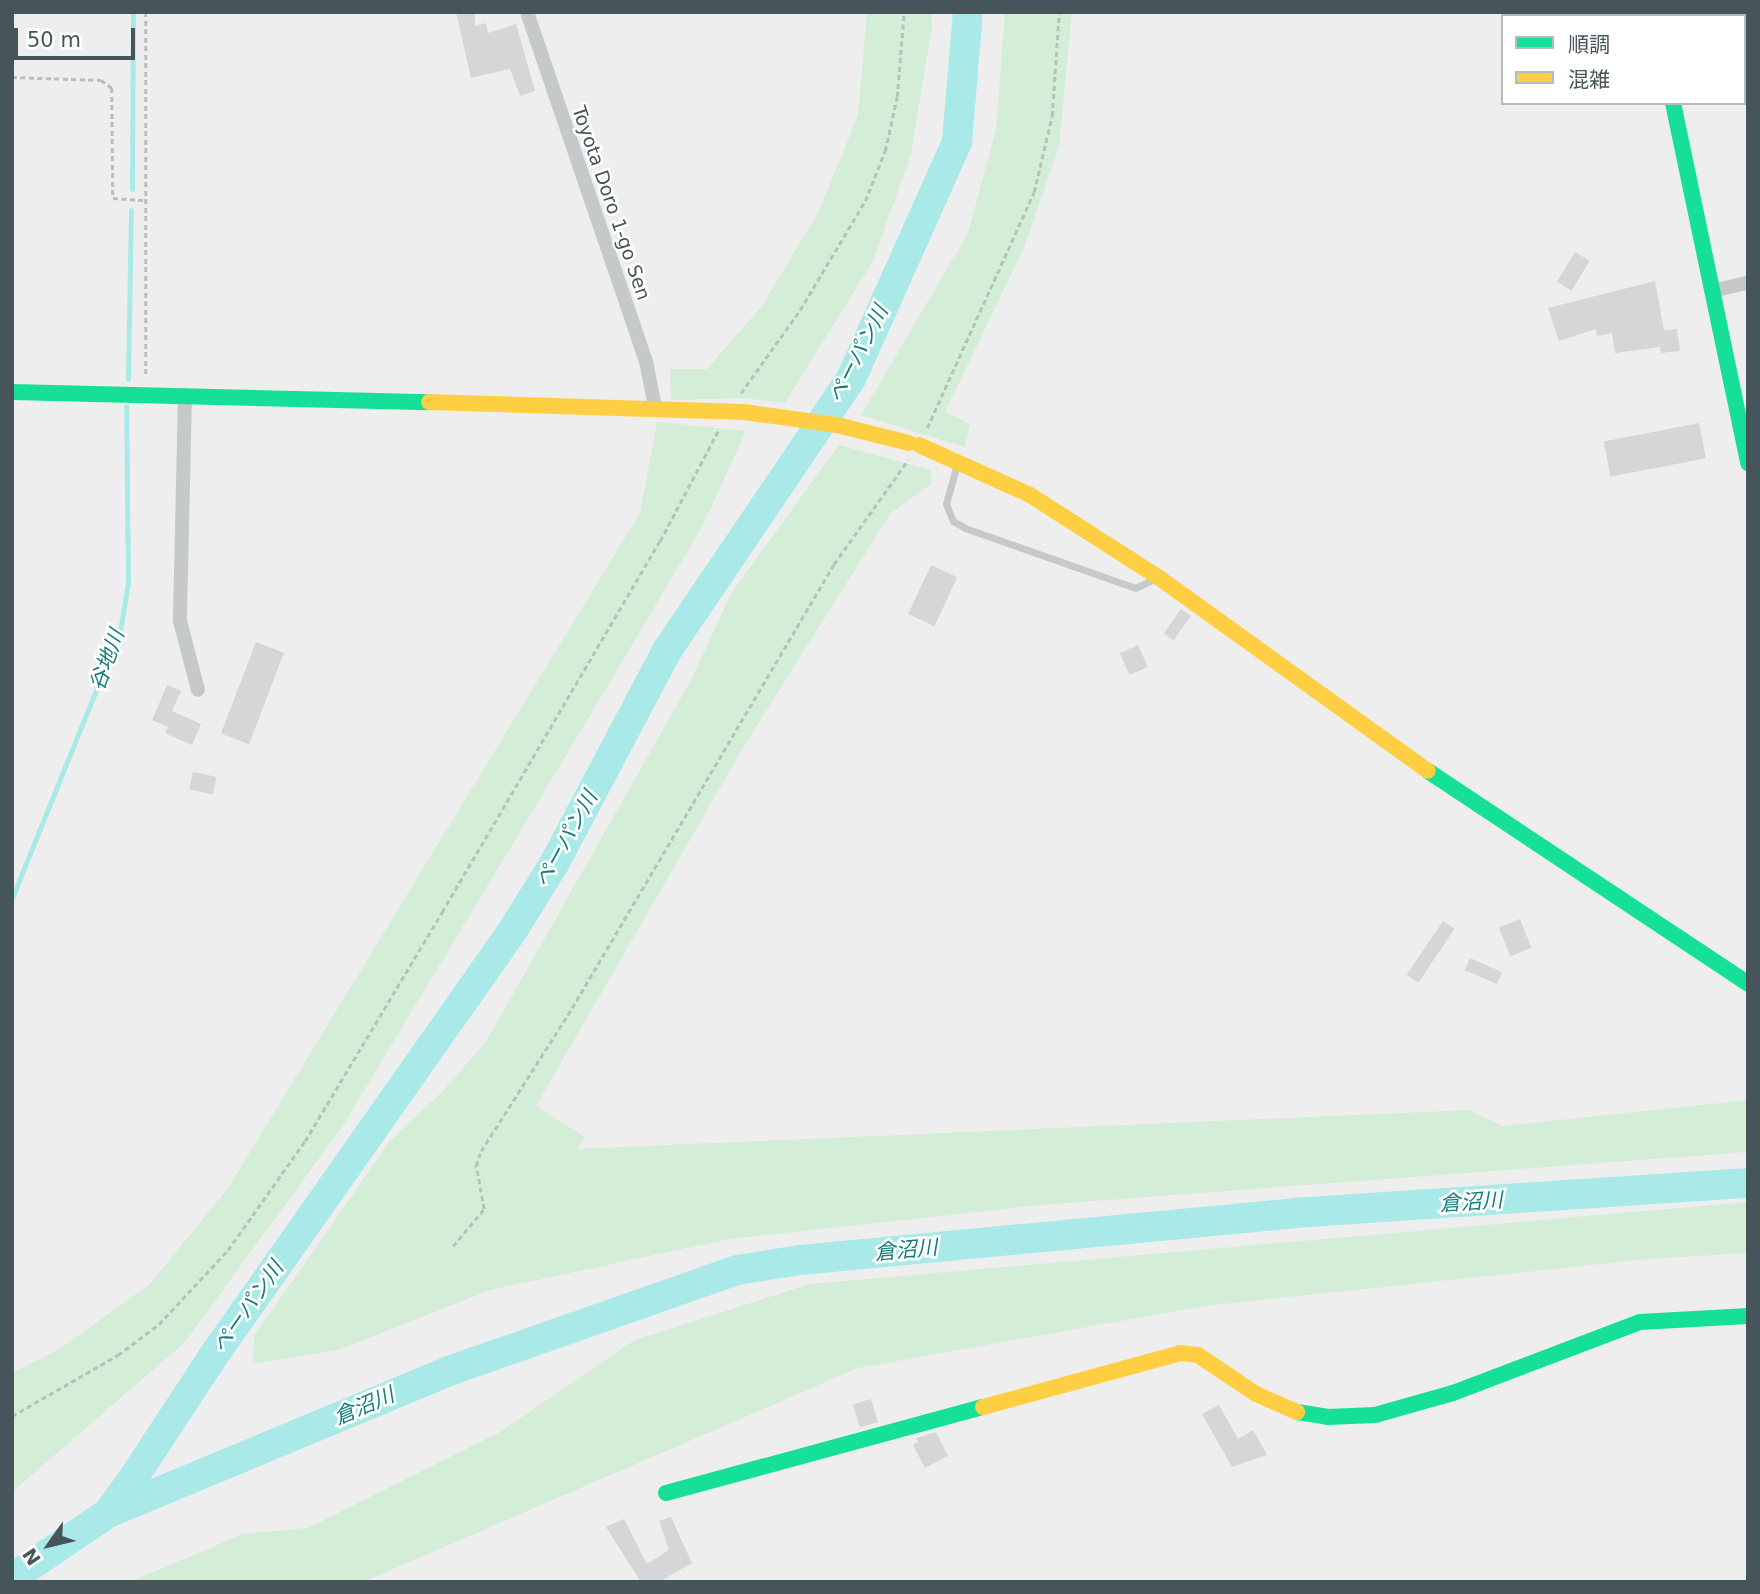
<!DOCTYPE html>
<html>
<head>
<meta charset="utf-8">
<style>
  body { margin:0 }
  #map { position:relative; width:1760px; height:1594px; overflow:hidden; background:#efeeee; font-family:"DejaVu Sans","Noto Sans JP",sans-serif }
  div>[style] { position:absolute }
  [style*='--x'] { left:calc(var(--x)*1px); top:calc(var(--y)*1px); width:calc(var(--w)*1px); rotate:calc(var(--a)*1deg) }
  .green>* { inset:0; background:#d3edd6 }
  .stream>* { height:5px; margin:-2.5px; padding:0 2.5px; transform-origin:2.5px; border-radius:2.5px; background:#a9eae8 }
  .river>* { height:30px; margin:-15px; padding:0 15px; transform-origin:15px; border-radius:15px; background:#a9eae8 }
  .building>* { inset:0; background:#d5d6d7; transform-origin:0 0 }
  .path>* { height:2.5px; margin-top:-1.25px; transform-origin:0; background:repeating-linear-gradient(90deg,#b5c2bb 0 5px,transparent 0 8.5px) }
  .lane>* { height:7px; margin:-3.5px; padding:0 3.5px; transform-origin:3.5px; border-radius:3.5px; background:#c6c9ca }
  .street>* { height:14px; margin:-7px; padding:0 7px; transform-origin:7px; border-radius:7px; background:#c6c9ca }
  .fast>* { height:16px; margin:-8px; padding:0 8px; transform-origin:8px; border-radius:8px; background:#16e098 }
  .slow>* { height:16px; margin:-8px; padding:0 8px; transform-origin:8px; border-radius:8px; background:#ffcf43 }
  span { translate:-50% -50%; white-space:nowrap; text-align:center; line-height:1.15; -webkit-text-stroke:5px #fff; paint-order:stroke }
  .street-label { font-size:19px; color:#46555a }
  .water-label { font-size:21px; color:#117e7b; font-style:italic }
  .frame { position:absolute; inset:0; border:14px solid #46555a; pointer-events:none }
  .legend { position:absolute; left:1501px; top:14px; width:245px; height:91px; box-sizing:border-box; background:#fff; border:2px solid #b5bbbd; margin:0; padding:9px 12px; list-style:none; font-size:21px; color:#46555a }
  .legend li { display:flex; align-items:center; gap:14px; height:35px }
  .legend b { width:35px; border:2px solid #b5bbbd }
  .north { position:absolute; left:14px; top:1510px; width:70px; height:70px; -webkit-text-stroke:5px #fff; paint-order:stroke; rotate:236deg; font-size:19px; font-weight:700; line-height:28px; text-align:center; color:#46555a }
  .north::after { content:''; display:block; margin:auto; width:24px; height:32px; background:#46555a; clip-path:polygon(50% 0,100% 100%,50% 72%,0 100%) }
  .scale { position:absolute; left:14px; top:28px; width:121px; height:32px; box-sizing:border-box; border:4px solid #46555a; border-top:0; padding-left:9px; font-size:21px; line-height:24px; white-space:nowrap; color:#46555a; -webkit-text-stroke:5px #fff; paint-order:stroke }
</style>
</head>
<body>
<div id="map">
  <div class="green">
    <div style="clip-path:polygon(867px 12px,931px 12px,932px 26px,911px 154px,873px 261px,785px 403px,745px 398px,671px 400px,670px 369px,707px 369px,762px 306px,820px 209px,858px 115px)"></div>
    <div style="clip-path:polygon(1005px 12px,1072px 12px,1059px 147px,1024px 248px,945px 412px,970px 424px,965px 447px,861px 415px,968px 233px,996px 129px)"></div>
    <div style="clip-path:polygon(657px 422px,746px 431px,702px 527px,594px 709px,342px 1127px,184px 1343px,12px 1492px,12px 1373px,58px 1350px,150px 1284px,228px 1188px,640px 513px)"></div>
    <div style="clip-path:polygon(839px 445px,931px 470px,931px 484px,890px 514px,746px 743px,536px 1106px,585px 1137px,577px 1149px,1469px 1110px,1502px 1126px,1748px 1100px,1748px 1152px,1040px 1205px,729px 1239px,490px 1290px,338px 1350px,253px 1364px,254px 1336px,390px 1141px,443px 1091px,487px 1040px,691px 680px,732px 592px)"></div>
    <div style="clip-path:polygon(1748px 1202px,1748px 1253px,1648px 1259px,1204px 1306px,858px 1368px,363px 1582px,130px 1582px,243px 1534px,308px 1528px,498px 1433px,635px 1340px,810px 1284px)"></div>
  </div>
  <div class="stream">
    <div style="--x:132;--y:189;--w:177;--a:-89.7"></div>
    <div style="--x:128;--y:379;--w:169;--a:-89"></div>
    <div style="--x:12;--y:898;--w:288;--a:-68"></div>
    <div style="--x:120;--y:631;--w:49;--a:-80.5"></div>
    <div style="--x:128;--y:583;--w:177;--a:-90.6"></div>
  </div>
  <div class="river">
    <div style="--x:108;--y:1513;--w:366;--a:-22.6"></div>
    <div style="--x:446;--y:1372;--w:308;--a:-19.3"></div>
    <div style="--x:737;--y:1270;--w:64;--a:-9"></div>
    <div style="--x:800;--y:1260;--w:496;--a:-5.4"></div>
    <div style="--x:1294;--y:1213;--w:455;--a:-3.8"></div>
    <div style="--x:12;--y:1578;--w:116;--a:-34.1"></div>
    <div style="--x:108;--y:1513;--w:37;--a:-54"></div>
    <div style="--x:130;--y:1483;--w:149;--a:-56.7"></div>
    <div style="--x:212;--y:1358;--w:523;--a:-54.88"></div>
    <div style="--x:513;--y:930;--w:78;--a:-58.2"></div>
    <div style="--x:554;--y:864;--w:243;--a:-62.1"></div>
    <div style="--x:668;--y:649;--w:326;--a:-55.9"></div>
    <div style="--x:851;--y:379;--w:260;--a:-65.9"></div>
    <div style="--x:957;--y:142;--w:130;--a:-85.2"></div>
  </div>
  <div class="building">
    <div style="clip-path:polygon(456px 12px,475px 12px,475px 26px,486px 23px,488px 33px,516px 24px,535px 91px,520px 96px,510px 69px,471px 78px)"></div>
    <div style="left:1575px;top:252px;width:17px;height:35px;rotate:31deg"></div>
    <div style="clip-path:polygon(1655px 281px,1664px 330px,1677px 329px,1680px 351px,1661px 353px,1660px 347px,1615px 353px,1612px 333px,1597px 336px,1596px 329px,1559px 341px,1548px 308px)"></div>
    <div style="left:1699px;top:423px;width:36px;height:97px;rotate:79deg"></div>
    <div style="left:931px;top:565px;width:29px;height:54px;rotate:25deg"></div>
    <div style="left:1181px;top:609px;width:12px;height:30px;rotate:35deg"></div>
    <div style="left:256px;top:642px;width:30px;height:98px;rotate:21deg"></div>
    <div style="left:1138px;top:645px;width:24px;height:20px;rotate:66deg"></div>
    <div style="clip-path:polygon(167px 685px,181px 691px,172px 711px,201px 724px,192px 745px,165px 733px,168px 727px,152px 720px)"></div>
    <div style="left:193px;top:772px;width:24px;height:18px;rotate:12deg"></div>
    <div style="left:1520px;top:919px;width:31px;height:23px;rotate:68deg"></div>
    <div style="left:1443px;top:921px;width:14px;height:65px;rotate:34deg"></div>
    <div style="left:1470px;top:958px;width:35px;height:13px;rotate:24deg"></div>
    <div style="left:871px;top:1399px;width:24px;height:19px;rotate:73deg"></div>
    <div style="clip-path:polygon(1219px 1405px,1238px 1439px,1253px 1430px,1267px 1455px,1232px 1467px,1202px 1414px)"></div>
    <div style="clip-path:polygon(936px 1432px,948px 1456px,925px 1468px,913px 1445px,918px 1442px,916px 1438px)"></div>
    <div style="clip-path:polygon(671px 1517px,692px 1563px,659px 1582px,641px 1582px,606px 1527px,624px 1519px,647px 1564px,669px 1550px,659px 1521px)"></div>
  </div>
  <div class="path">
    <div style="--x:146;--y:12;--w:364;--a:90"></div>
    <div style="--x:12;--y:77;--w:89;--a:1.9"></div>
    <div style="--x:101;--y:80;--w:14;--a:36"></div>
    <div style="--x:112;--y:88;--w:110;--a:89.5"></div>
    <div style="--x:113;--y:198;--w:32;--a:4"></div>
    <div style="--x:741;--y:393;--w:102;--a:-54.6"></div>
    <div style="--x:800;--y:310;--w:127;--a:-59.2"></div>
    <div style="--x:865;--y:201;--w:54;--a:-68.2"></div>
    <div style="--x:885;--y:151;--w:55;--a:-77.5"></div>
    <div style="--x:897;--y:97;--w:85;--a:-85.3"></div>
    <div style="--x:927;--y:428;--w:259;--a:-65.6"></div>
    <div style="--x:1034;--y:192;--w:78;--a:-76.7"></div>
    <div style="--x:1052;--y:116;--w:104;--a:-86.1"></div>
    <div style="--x:453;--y:1246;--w:48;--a:-50"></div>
    <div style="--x:484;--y:1209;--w:44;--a:-100.5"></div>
    <div style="--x:476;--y:1166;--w:16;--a:-72"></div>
    <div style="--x:481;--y:1151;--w:169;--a:-57.5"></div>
    <div style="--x:572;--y:1008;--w:516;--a:-59.46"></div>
    <div style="--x:834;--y:564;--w:128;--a:-54.6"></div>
    <div style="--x:12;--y:1416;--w:122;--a:-29.9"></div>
    <div style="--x:118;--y:1355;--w:51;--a:-37.1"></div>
    <div style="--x:159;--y:1324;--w:101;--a:-47"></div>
    <div style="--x:228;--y:1250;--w:133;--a:-54.8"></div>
    <div style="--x:305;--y:1141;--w:267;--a:-59.1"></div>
    <div style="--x:442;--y:912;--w:430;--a:-59.6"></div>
    <div style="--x:660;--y:541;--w:127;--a:-62.2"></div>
  </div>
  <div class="lane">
    <div style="--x:957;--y:464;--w:41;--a:105.4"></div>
    <div style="--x:946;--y:504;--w:18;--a:68"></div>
    <div style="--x:953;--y:521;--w:14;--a:30"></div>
    <div style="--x:965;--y:528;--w:180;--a:19.4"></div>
    <div style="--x:1135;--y:588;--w:21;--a:-25"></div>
  </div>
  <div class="street">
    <div style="--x:527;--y:12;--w:369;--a:71.2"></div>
    <div style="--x:646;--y:361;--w:47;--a:78.9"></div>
    <div style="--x:1712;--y:291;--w:37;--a:-13"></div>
    <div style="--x:185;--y:395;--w:226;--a:91.3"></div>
    <div style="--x:180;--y:621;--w:71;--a:75.4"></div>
  </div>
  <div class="fast">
    <div style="--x:1654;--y:12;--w:4;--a:76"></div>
    <div style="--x:1673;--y:103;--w:368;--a:78.2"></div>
    <div style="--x:12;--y:392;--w:417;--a:1.4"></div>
    <div style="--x:1428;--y:771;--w:384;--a:33.6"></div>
    <div style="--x:1297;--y:1412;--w:30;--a:9"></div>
    <div style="--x:1327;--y:1417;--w:48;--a:-2.4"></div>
    <div style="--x:1375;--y:1415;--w:81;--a:-15.8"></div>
    <div style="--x:1453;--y:1393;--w:200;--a:-20.8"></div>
    <div style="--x:1640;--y:1322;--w:108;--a:-3.2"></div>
    <div style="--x:666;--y:1493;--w:328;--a:-15.2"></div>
  </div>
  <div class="slow">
    <div style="--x:429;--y:402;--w:315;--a:1.8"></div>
    <div style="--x:744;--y:412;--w:94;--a:8"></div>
    <div style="--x:837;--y:425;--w:74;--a:14"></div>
    <div style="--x:919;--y:445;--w:122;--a:24.2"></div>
    <div style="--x:1030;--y:495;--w:152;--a:32.6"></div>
    <div style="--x:1158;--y:577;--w:332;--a:35.7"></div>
    <div style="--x:983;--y:1407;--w:204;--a:-15.3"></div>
    <div style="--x:1180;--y:1353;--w:18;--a:6"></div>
    <div style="--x:1198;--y:1355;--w:70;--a:33.9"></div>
    <div style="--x:1256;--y:1394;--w:45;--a:23.7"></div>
  </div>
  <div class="street-label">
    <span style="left:611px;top:203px;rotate:71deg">Toyota Doro 1-go Sen</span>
  </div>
  <div class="water-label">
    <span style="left:858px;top:354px;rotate:-63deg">ペーパン川</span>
    <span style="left:107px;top:660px;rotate:-70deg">谷地川</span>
    <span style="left:566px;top:839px;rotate:-61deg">ペーパン川</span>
    <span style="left:1471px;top:1202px;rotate:-4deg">倉沼川</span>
    <span style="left:906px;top:1250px;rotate:-5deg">倉沼川</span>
    <span style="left:248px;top:1307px;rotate:-55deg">ペーパン川</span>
    <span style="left:364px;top:1406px;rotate:-23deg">倉沼川</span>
  </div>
  <div class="frame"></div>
  <ul class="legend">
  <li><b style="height:9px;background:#16e098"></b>順調</li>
  <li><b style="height:9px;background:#ffcf43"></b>混雑</li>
  </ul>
  <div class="north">N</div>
  <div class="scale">50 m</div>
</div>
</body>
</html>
